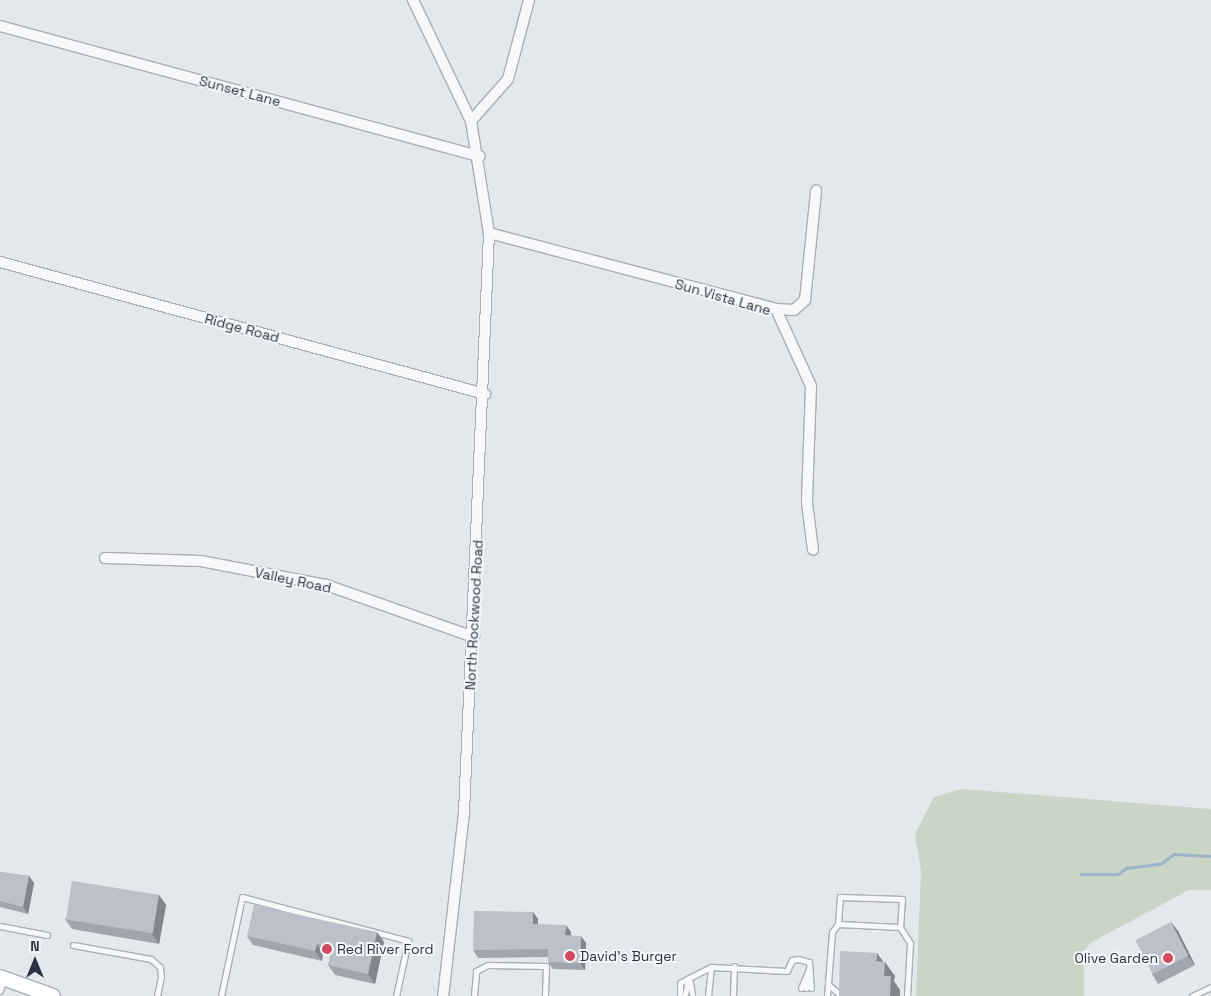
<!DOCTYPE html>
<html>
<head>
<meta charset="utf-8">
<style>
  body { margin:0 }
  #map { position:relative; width:1211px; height:996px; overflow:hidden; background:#e4e7ec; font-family:"Space Grotesk",sans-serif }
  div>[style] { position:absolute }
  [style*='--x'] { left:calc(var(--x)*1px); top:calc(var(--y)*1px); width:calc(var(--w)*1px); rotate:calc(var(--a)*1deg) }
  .green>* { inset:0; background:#c9d6c5 }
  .stream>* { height:3px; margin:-1.5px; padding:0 1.5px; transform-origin:1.5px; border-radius:1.5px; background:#9fb4cc }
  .roads { filter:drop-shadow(1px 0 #a9aeb7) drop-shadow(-1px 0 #a9aeb7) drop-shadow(0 1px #a9aeb7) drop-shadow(0 -1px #a9aeb7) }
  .service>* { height:5px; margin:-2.5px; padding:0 2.5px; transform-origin:2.5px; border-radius:2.5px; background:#f7f8fa }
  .minor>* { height:10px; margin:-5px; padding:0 5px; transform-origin:5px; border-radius:5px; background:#f7f8fa }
  .secondary>* { height:14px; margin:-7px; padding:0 7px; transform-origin:7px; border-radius:7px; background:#fff }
  .wall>* { inset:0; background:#a1a5ae }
  .shaded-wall>* { inset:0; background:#83868d }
  .building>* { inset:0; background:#bbc0ca; transform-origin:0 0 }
  .dots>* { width:14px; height:14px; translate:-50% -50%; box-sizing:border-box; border:2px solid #f4f6f9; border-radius:50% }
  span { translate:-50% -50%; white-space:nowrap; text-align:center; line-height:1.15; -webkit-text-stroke:4px #f4f6f9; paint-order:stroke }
  .street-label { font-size:14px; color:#2b3445 }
  .poi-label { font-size:14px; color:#2b3445 }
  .left { translate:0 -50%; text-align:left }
  .right { translate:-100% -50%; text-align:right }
  .north { position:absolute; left:10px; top:936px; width:50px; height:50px; -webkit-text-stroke:4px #f4f6f9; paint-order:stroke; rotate:0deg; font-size:14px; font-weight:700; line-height:20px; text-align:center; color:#2b3445 }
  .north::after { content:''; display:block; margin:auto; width:18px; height:22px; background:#2b3445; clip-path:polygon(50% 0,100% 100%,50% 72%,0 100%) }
</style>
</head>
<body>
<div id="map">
  <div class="green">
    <div style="clip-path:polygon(962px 789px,1211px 809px,1211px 890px,1189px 890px,1090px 943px,1084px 951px,1084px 996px,916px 996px,921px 870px,915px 834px,934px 797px)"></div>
  </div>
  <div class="stream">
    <div style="--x:1081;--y:874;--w:37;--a:0"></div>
    <div style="--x:1118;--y:874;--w:10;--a:-37"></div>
    <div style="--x:1126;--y:868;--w:34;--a:-7"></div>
    <div style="--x:1160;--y:864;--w:17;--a:-36"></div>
    <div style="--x:1174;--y:854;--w:37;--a:3"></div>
  </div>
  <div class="roads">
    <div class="service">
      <div style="--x:838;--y:924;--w:27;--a:-86"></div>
      <div style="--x:840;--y:897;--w:62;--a:1.8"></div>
      <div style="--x:902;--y:899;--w:28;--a:94"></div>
      <div style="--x:0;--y:926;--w:48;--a:10.8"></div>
      <div style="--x:73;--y:945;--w:79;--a:10.2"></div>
      <div style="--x:151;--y:959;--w:12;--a:42"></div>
      <div style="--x:160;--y:967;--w:10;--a:84"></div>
      <div style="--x:161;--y:977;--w:19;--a:102"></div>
      <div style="--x:828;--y:984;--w:18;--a:43"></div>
      <div style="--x:801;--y:988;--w:21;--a:-67"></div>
      <div style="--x:806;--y:988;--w:14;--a:-82"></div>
      <div style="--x:0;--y:991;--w:13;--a:-72"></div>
      <div style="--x:680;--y:994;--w:11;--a:-90"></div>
      <div style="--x:680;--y:983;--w:10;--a:-29"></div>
      <div style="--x:689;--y:978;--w:16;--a:79"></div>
      <div style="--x:685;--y:994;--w:16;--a:-76"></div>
      <div style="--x:689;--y:978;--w:25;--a:-27"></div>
      <div style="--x:221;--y:996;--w:101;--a:-78"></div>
      <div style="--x:242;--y:897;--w:172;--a:14.8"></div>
      <div style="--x:408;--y:941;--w:56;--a:102.3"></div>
      <div style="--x:474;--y:996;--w:25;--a:-85"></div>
      <div style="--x:476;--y:971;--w:13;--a:-27"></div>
      <div style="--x:488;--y:965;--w:58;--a:1"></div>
      <div style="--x:546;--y:966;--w:30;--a:92"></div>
      <div style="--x:708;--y:996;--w:29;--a:-84"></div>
      <div style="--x:711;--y:967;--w:76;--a:3"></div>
      <div style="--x:787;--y:971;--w:12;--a:-66"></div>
      <div style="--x:792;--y:960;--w:6;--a:-9"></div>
      <div style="--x:798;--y:959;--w:11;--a:15"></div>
      <div style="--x:809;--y:962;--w:26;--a:86"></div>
      <div style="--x:733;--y:996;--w:30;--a:-88"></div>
      <div style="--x:827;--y:996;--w:64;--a:-85.5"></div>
      <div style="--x:832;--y:932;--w:10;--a:-53"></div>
      <div style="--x:838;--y:924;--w:62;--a:2.8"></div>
      <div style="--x:900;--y:927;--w:19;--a:58"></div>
      <div style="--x:910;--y:943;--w:53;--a:93.2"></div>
      <div style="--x:1192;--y:996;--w:21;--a:-25"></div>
    </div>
    <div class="minor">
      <div style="--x:413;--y:0;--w:134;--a:64.4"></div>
      <div style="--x:471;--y:121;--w:113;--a:80.9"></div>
      <div style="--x:489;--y:233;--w:581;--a:92.47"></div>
      <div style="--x:464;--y:813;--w:184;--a:96.5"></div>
      <div style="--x:0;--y:26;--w:497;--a:15.2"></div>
      <div style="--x:471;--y:121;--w:56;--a:-48.6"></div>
      <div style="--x:508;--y:79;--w:82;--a:-75.1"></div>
      <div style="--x:489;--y:233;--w:297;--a:14.8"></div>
      <div style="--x:776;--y:309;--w:85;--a:65.6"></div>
      <div style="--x:811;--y:386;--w:117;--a:92"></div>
      <div style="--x:807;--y:503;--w:47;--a:82.7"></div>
      <div style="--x:0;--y:262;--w:503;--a:15.23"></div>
      <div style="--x:776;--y:309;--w:18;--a:3"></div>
      <div style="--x:794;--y:310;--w:15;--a:-42"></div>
      <div style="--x:805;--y:300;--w:110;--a:-84.2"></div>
      <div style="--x:105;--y:558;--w:96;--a:1.8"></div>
      <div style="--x:201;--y:561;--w:127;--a:10.9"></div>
      <div style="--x:326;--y:585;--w:157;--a:19.4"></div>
    </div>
    <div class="secondary">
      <div style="--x:0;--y:977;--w:56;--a:19.7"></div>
    </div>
  </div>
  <div class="wall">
    <div style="clip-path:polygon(0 872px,29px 876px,34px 883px,28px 914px,0 907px)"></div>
    <div style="clip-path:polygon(159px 895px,166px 905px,159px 944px,72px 929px,65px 919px)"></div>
    <div style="clip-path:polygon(533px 912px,538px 919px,538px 924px,571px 932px,571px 935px,586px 943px,585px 970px,553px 969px,548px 962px,548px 957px,478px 958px,473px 950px)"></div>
    <div style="clip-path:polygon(1171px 922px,1178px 931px,1195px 965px,1158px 984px,1152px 974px)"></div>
    <div style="clip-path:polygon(377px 932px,384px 942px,375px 984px,335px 975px,328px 965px,331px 955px,323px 953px,322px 961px,253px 945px,247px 936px)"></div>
  </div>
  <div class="shaded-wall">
    <div style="clip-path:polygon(29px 876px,34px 883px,28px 914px,23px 907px)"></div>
    <div style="clip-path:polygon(159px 895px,166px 905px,159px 944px,152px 934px)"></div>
    <div style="clip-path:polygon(533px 912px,538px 919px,538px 931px,533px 924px)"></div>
    <div style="clip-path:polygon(1171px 922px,1178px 931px,1195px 965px,1188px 956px)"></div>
    <div style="clip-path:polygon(566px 925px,571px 932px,570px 942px,565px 935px)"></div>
    <div style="clip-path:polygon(377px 932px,384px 942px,375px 984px,368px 974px)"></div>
    <div style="clip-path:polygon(581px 936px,586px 943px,585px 970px,580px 963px)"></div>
    <div style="clip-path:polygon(317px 944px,323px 953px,322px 961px,315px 951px)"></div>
    <div style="clip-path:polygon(877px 953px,885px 964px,885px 962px,895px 976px,894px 981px,900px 990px,900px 996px,890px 996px,884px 976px,876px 961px)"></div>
  </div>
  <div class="building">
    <div style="clip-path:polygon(0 872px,29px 876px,23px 907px,0 901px)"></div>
    <div style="left:72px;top:881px;width:88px;height:39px;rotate:9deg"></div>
    <div style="clip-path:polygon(254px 905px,377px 932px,368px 974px,328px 965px,332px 947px,317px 944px,315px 951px,247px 936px)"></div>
    <div style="clip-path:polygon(474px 911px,533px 912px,533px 924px,566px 925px,565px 935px,581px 936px,580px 963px,548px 962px,548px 949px,473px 950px)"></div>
    <div style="left:1171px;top:922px;width:38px;height:40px;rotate:63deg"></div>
    <div style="clip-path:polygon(840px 951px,877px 953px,876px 961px,885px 962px,884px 976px,891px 976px,890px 996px,839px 996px)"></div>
  </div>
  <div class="dots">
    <div style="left:327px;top:949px;background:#d1495b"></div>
    <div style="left:570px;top:956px;background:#d1495b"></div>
    <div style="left:1168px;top:958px;background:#d1495b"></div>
  </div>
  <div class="street-label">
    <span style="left:240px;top:91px;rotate:15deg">Sunset Lane</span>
    <span style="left:723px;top:297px;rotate:16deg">Sun Vista Lane</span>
    <span style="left:242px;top:328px;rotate:15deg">Ridge Road</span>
    <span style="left:293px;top:580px;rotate:12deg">Valley Road</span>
    <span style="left:474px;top:615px;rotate:-87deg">North Rockwood Road</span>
  </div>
  <div class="poi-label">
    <span class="left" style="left:337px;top:949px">Red River Ford</span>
    <span class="left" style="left:580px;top:956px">David's Burger</span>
    <span class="right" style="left:1158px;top:958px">Olive Garden</span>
  </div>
  <div class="north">N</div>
</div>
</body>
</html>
